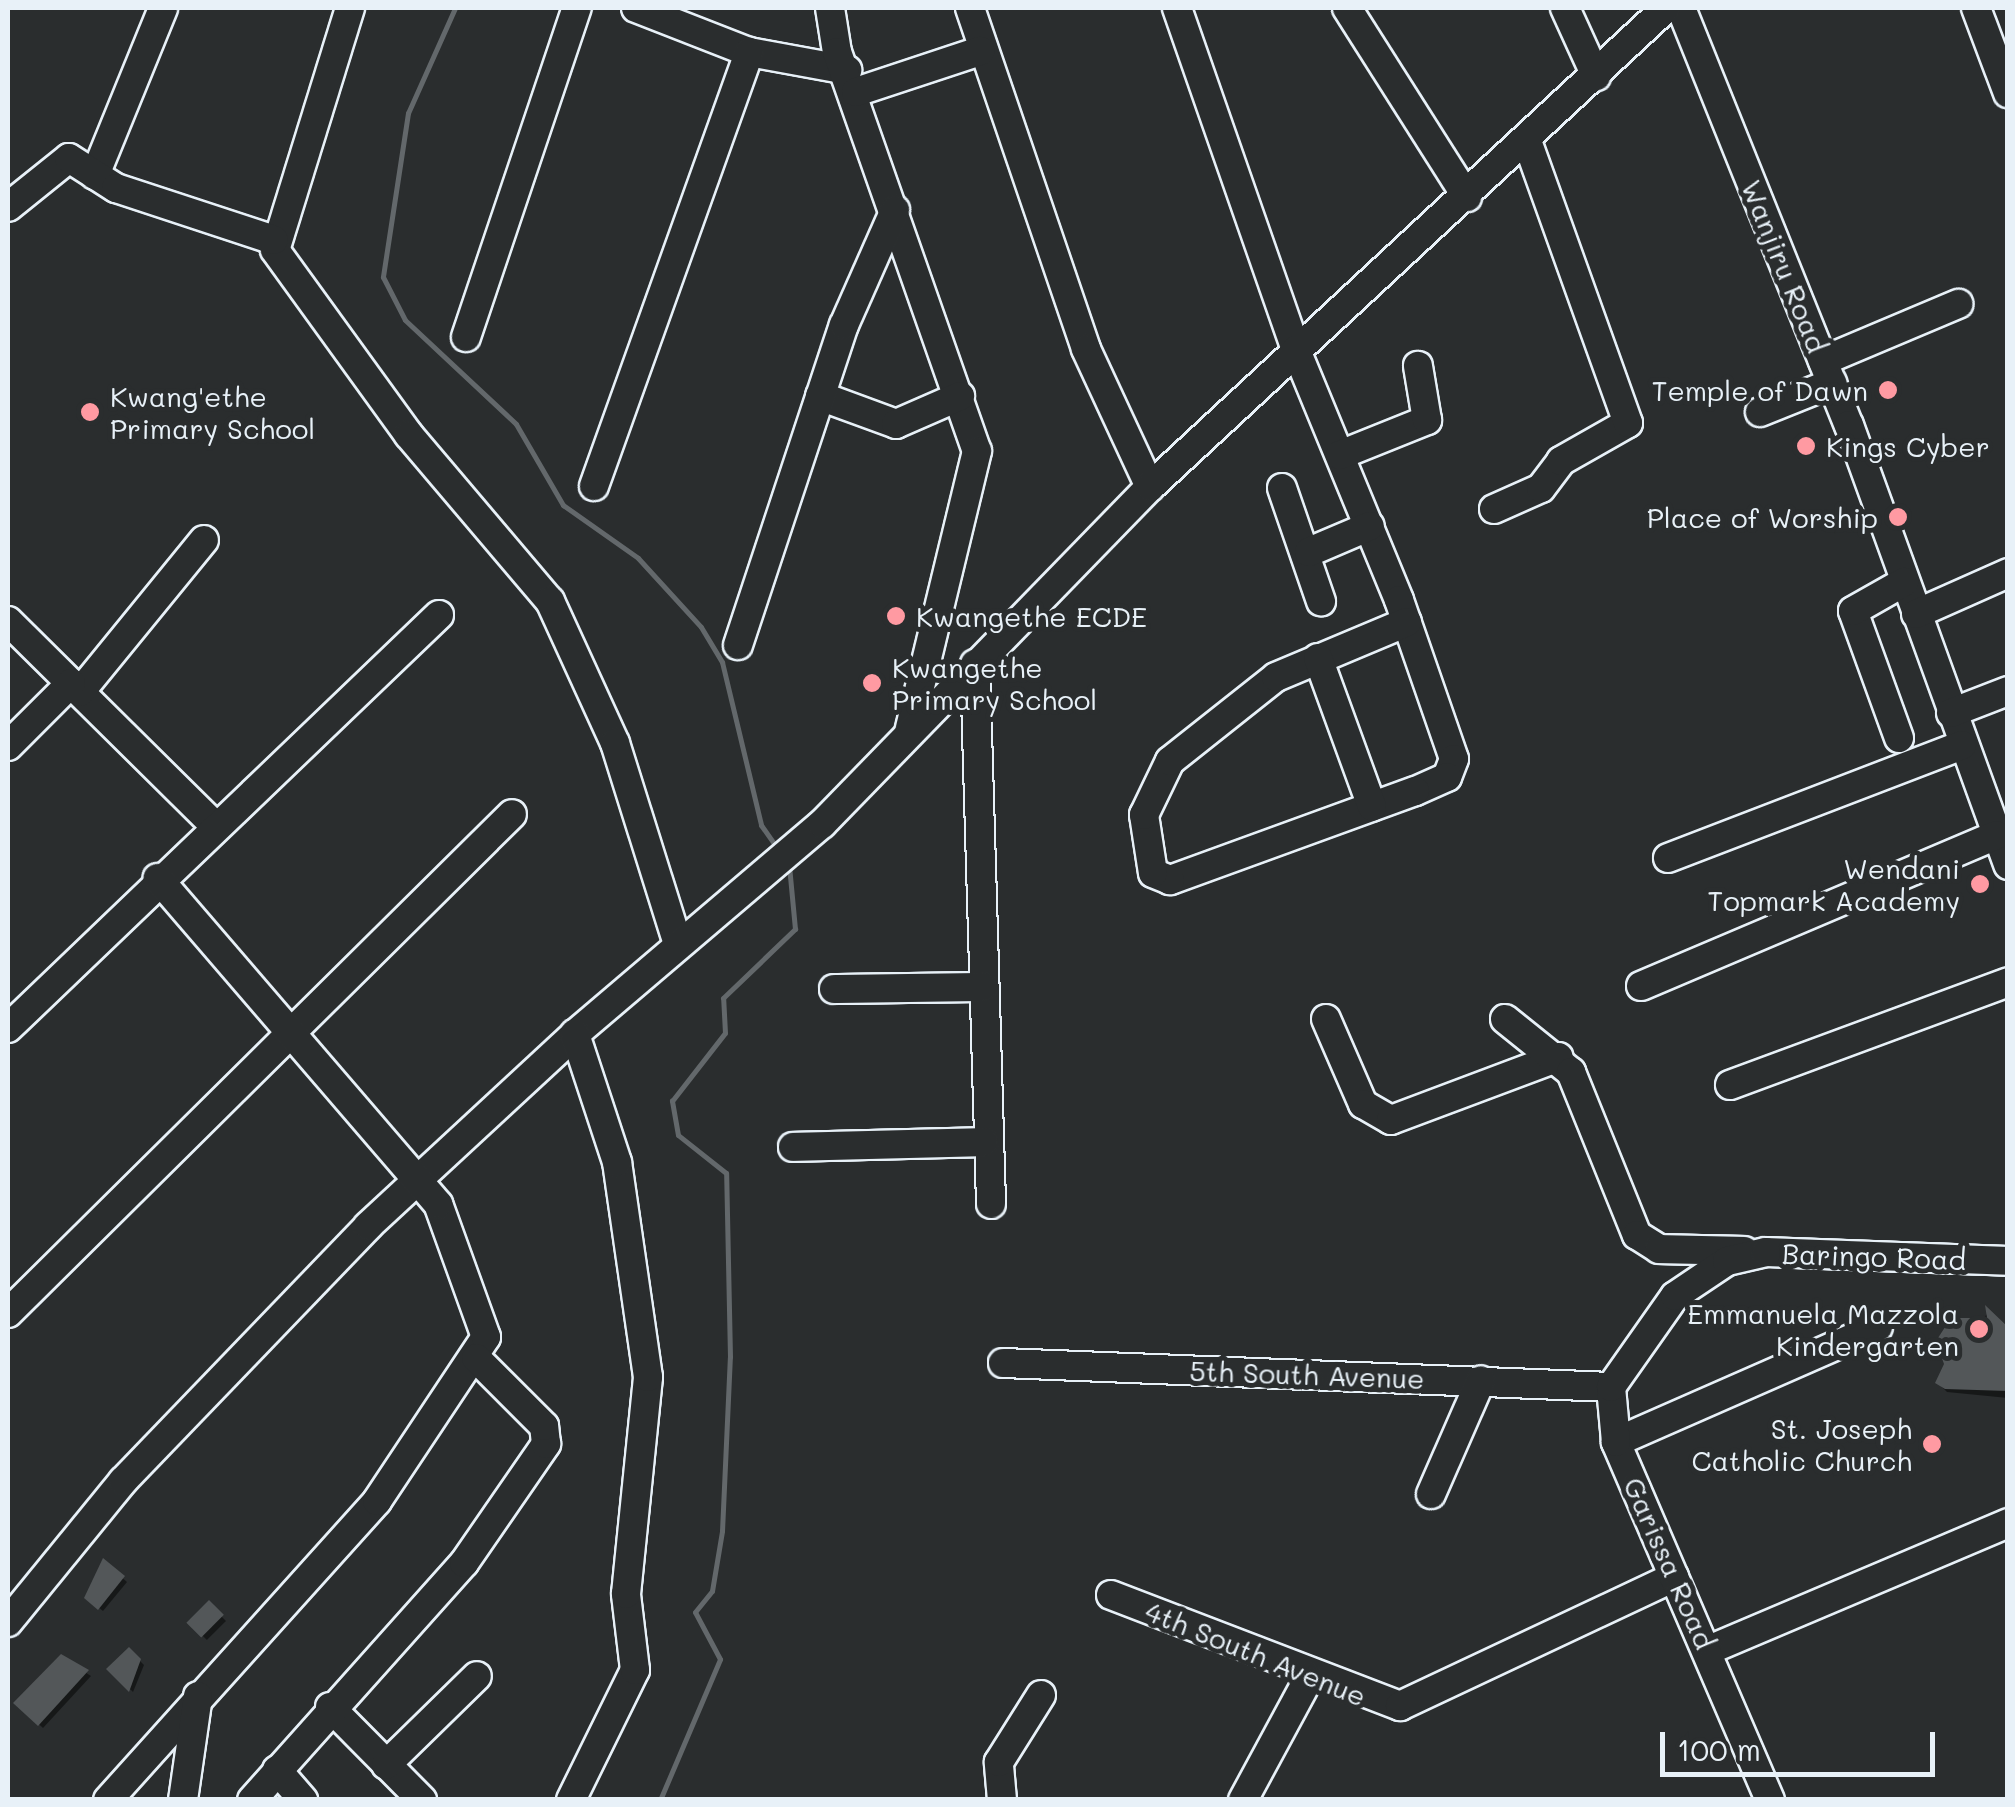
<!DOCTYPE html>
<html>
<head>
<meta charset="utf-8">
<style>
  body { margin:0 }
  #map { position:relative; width:2015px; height:1807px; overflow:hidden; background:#2a2d2e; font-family:Mali,sans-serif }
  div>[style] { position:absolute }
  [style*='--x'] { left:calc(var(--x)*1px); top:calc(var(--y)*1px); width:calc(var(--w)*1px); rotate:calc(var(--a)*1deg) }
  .shadow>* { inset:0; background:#0007; transform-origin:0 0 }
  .stream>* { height:5px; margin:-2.5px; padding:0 2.5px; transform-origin:2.5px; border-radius:2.5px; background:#63686b }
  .building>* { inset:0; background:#535759; transform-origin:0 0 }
  .roads { filter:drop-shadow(2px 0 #e8f1f8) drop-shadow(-2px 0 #e8f1f8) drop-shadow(0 2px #e8f1f8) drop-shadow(0 -2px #e8f1f8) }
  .minor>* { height:28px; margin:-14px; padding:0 14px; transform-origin:14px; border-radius:14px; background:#2a2d2e }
  .dots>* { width:28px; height:28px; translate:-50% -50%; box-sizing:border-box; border:5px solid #2a2d2e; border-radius:50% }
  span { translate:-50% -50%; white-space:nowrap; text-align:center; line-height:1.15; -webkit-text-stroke:10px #2a2d2e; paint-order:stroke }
  .street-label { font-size:28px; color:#e8f1f8 }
  .poi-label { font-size:28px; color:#e8f1f8 }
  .right { translate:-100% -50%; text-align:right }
  .left { translate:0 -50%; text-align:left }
  .frame { position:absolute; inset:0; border:10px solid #e8f1f8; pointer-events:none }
  .scale { position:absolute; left:1660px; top:1732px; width:275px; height:45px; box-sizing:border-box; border:5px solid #e8f1f8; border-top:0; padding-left:12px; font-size:30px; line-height:35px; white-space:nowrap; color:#e8f1f8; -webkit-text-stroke:8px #2a2d2e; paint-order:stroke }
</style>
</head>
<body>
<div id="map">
  <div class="shadow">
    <div style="clip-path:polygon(1989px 1311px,2008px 1327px,2008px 1398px,1947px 1392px,1938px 1383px)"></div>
    <div style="clip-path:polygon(104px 1562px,127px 1582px,103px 1611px,87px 1598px)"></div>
    <div style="left:209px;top:1604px;width:24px;height:27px;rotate:45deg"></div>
    <div style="clip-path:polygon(129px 1650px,144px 1665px,133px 1692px,110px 1669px)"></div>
    <div style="clip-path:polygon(61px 1657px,91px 1676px,43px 1728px,16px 1703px)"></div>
  </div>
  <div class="stream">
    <div style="--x:455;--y:8;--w:115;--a:114.1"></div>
    <div style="--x:408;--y:113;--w:166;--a:98.7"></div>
    <div style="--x:383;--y:277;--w:48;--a:62.9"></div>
    <div style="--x:405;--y:320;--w:152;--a:43.1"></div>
    <div style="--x:516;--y:424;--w:94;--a:59.9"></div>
    <div style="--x:563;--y:505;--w:92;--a:35.2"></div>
    <div style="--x:638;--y:558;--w:93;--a:47.6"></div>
    <div style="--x:701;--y:627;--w:41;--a:59"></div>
    <div style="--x:722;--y:662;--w:168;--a:76.5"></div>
    <div style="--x:761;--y:825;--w:28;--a:55"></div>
    <div style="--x:660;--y:1800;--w:153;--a:-66.9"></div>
    <div style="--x:720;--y:1659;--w:53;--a:-118"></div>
    <div style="--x:695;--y:1612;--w:27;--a:-51"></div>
    <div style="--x:712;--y:1591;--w:61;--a:-80.5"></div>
    <div style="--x:722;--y:1531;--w:174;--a:-87.4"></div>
    <div style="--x:730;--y:1357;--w:184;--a:-91.2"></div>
    <div style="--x:726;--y:1173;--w:61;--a:-141.6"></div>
    <div style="--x:678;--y:1135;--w:35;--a:-100"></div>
    <div style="--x:672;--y:1101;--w:86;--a:-52.1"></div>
    <div style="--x:725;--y:1033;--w:35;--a:-93"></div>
    <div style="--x:723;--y:998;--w:100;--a:-43.8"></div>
    <div style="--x:795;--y:929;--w:64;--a:-95.4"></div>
  </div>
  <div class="building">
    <div style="clip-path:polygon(1985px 1305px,2008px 1327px,2008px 1391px,1945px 1389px,1935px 1383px,1944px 1364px,1936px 1341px,1951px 1318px,1987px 1318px)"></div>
    <div style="clip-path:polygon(103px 1558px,125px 1576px,98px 1610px,84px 1598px)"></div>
    <div style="left:209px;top:1600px;width:21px;height:32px;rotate:45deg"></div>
    <div style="clip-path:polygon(129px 1647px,141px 1659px,129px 1692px,106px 1669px)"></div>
    <div style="clip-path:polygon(61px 1654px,89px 1670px,38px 1726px,13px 1703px)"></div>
  </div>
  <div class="roads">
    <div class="minor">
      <div style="--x:350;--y:8;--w:253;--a:107.2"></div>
      <div style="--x:275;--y:250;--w:228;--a:54.1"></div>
      <div style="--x:409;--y:435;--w:218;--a:49.7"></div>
      <div style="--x:550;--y:601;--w:156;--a:65.4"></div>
      <div style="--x:615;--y:743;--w:211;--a:72.6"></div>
      <div style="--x:636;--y:8;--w:121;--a:21.3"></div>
      <div style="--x:749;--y:52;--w:100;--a:10.4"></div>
      <div style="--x:830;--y:8;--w:45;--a:81"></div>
      <div style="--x:837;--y:52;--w:423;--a:70.7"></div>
      <div style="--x:977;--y:451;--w:286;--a:103.6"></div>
      <div style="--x:970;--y:8;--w:360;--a:71.2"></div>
      <div style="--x:1086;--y:349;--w:152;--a:65.1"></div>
      <div style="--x:1177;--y:8;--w:362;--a:70.8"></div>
      <div style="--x:1296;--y:350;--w:270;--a:67.6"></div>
      <div style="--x:1399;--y:600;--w:168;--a:70.9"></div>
      <div style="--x:1454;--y:759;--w:19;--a:111"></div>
      <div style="--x:1447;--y:777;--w:35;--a:156"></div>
      <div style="--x:1415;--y:791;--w:261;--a:160"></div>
      <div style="--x:1170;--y:880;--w:18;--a:-158"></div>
      <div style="--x:1153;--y:873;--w:59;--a:-98.8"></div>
      <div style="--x:1144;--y:815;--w:60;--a:-64.3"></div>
      <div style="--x:1170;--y:761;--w:135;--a:-38.4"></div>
      <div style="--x:1276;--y:677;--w:142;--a:-22.8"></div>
      <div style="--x:1347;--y:8;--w:224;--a:57.6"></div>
      <div style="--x:1565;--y:8;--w:75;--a:65.5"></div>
      <div style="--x:1681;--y:8;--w:450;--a:68.1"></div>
      <div style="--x:1849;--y:425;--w:468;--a:70.1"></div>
      <div style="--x:1976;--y:8;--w:91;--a:69.4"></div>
      <div style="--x:856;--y:92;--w:131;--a:-18.3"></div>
      <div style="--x:95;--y:175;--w:180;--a:-67.8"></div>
      <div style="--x:8;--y:207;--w:78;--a:-38.8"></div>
      <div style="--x:69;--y:158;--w:56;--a:32.6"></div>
      <div style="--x:116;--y:188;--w:166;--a:18.2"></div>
      <div style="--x:466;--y:337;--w:347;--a:-71.4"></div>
      <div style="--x:1823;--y:361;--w:147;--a:-22.9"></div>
      <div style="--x:820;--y:396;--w:81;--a:20.2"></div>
      <div style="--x:896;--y:424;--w:70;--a:-23.6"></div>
      <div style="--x:1760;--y:412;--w:78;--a:-21.9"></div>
      <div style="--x:1340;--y:455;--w:94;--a:-21.9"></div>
      <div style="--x:1427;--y:420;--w:55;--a:-99.5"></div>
      <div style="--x:594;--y:486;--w:461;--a:-70.3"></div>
      <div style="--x:1282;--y:488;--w:120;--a:71"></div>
      <div style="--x:1494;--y:509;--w:51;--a:-24.1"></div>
      <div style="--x:1541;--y:488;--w:34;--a:-53"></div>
      <div style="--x:1561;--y:461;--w:77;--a:-29.6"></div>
      <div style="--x:1628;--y:423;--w:300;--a:-109.7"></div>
      <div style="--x:1309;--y:552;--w:66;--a:-23.1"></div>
      <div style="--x:1916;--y:614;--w:101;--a:-24"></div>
      <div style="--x:8;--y:621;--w:289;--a:44.7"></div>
      <div style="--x:738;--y:645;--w:337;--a:-71.7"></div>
      <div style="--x:844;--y:325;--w:126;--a:-66.1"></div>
      <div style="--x:1318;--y:658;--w:158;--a:70"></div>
      <div style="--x:975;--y:664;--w:540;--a:88.3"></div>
      <div style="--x:80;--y:692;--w:196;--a:-50.8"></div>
      <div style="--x:1951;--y:713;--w:61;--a:-21.1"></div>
      <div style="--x:1899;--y:738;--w:135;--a:-109.9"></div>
      <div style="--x:1853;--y:611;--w:59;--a:-29.6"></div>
      <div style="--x:8;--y:746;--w:89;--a:-45"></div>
      <div style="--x:1668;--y:858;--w:315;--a:-21"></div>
      <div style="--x:1641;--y:986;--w:386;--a:-23"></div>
      <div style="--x:834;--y:989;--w:149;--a:-0.8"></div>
      <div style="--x:1326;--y:1019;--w:93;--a:66.5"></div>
      <div style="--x:1363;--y:1104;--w:32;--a:30"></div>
      <div style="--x:1391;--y:1120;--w:179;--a:-20.6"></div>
      <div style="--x:1505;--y:1019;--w:85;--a:38.8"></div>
      <div style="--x:1571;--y:1072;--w:176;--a:68"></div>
      <div style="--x:1637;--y:1235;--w:26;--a:32"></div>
      <div style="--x:1659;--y:1249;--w:85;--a:1.3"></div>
      <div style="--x:8;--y:1028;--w:597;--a:-43.78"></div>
      <div style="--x:1730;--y:1085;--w:296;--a:-20.3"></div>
      <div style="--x:793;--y:1147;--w:191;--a:-1.5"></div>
      <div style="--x:8;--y:1313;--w:709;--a:-44.71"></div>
      <div style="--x:1003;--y:1363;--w:608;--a:2.26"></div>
      <div style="--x:1616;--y:1442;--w:286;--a:-23.7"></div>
      <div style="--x:1431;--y:1494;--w:124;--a:-66.3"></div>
      <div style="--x:1111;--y:1595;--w:310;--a:21"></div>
      <div style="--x:1400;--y:1706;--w:303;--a:-25.2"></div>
      <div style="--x:8;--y:1622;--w:182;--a:-50.8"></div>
      <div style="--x:123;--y:1481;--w:354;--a:-46.1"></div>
      <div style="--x:368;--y:1226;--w:282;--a:-42.8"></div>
      <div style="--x:575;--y:1034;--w:324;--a:-40.4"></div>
      <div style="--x:822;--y:824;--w:470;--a:-45.8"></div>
      <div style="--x:1150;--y:487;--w:704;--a:-42.87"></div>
      <div style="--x:1709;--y:1650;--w:325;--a:-23"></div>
      <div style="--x:330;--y:1707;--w:131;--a:45.3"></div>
      <div style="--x:386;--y:1765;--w:127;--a:-44.4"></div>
      <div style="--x:277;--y:1770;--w:40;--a:49"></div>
      <div style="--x:108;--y:1800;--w:402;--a:-48"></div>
      <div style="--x:377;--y:1501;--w:197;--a:-56.4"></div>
      <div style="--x:486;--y:1337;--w:141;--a:-109.8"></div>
      <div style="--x:438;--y:1204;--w:430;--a:-130.7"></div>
      <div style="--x:183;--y:1800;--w:105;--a:-81.8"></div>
      <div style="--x:252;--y:1800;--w:318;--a:-48.2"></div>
      <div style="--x:464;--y:1563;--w:145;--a:-55.4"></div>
      <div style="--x:546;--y:1444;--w:18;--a:-96"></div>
      <div style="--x:544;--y:1426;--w:96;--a:-135"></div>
      <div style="--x:571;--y:1800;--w:145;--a:-63.8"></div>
      <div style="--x:635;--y:1670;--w:77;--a:-96.8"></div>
      <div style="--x:626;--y:1594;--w:218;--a:-84.2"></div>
      <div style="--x:648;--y:1377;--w:217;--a:-98.2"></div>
      <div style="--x:617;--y:1162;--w:135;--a:-108.2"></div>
      <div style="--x:1002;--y:1800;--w:38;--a:-95"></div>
      <div style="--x:999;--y:1762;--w:79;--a:-57.9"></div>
      <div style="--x:1243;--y:1800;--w:139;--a:-61.6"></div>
      <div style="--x:1770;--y:1800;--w:390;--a:-113.3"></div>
      <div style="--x:1616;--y:1442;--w:55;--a:-95.2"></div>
      <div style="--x:1611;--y:1387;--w:111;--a:-54.9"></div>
      <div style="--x:1675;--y:1296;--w:63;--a:-33.9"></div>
      <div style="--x:1727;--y:1261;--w:40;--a:-13"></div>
      <div style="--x:1766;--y:1252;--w:242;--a:2.1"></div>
    </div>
  </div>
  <div class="dots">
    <div style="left:1888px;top:390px;background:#ff9aa2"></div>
    <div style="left:90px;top:412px;background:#ff9aa2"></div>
    <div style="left:1806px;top:446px;background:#ff9aa2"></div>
    <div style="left:1898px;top:517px;background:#ff9aa2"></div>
    <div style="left:896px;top:616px;background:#ff9aa2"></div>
    <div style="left:872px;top:683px;background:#ff9aa2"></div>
    <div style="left:1980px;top:884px;background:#ff9aa2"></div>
    <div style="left:1979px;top:1329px;background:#ff9aa2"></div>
    <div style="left:1932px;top:1444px;background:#ff9aa2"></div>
  </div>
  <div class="street-label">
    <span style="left:1785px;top:266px;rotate:68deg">Wanjiru Road</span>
    <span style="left:1874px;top:1256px;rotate:2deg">Baringo Road</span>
    <span style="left:1307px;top:1374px;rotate:2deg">5th South Avenue</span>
    <span style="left:1670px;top:1563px;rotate:66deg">Garissa Road</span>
    <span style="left:1256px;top:1653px;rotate:22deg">4th South Avenue</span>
  </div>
  <div class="poi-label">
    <span class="right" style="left:1868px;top:390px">Temple of Dawn</span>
    <span class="left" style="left:110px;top:412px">Kwang'ethe<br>Primary School</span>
    <span class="left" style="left:1826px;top:446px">Kings Cyber</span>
    <span class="right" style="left:1878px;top:517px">Place of Worship</span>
    <span class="left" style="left:916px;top:616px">Kwangethe ECDE</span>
    <span class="left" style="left:892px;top:683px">Kwangethe<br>Primary School</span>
    <span class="right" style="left:1960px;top:884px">Wendani<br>Topmark Academy</span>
    <span class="right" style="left:1959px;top:1329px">Emmanuela Mazzola<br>Kindergarten</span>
    <span class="right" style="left:1912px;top:1444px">St. Joseph<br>Catholic Church</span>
  </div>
  <div class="frame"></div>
  <div class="scale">100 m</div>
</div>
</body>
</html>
